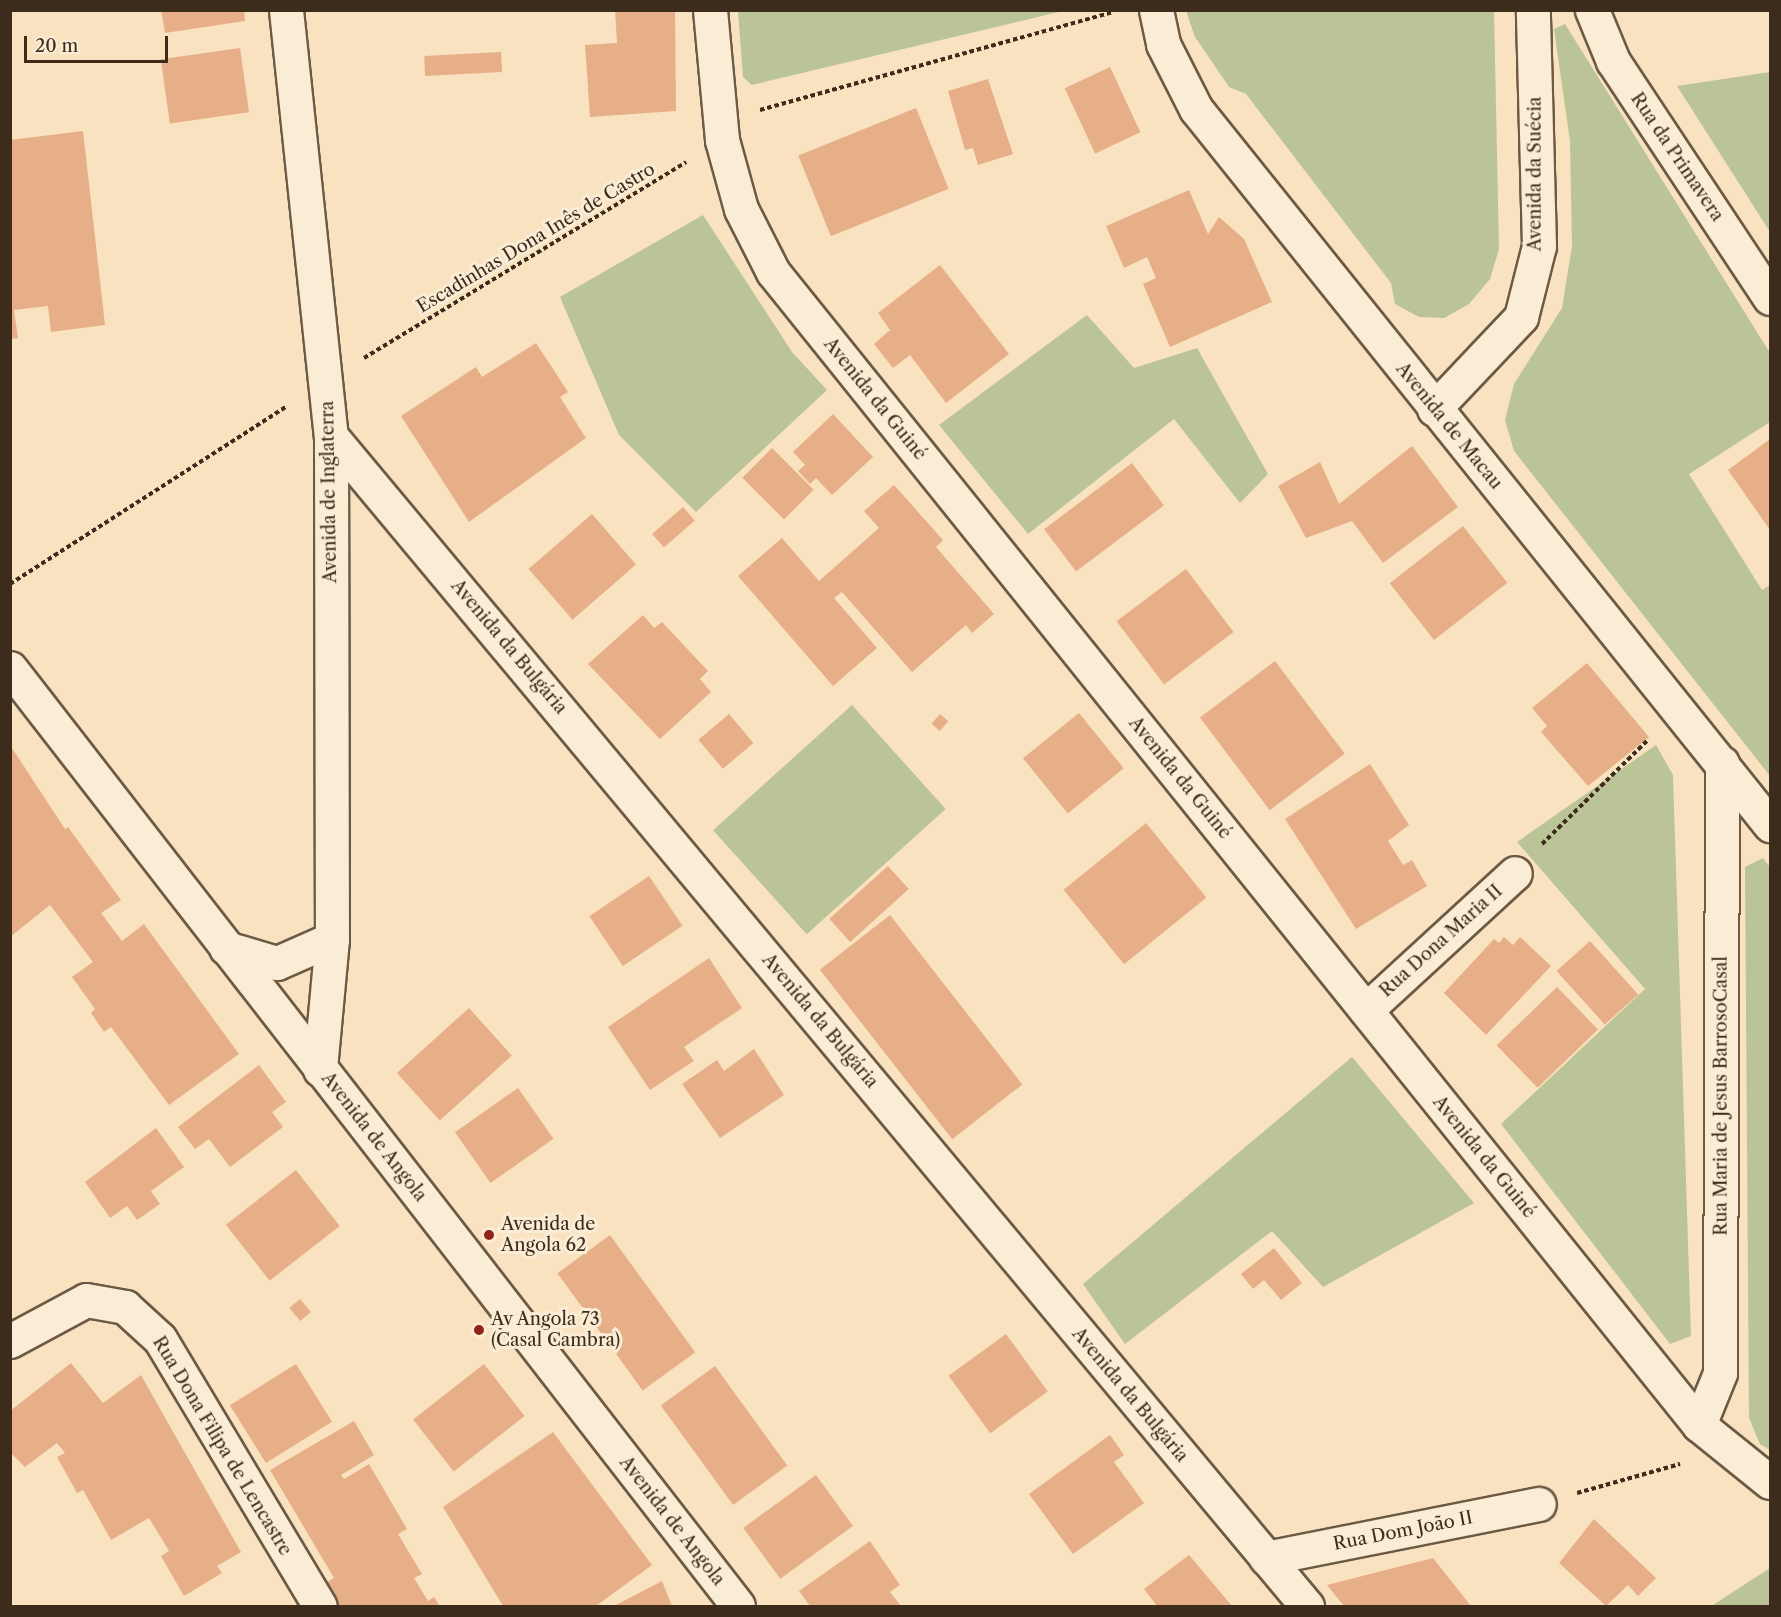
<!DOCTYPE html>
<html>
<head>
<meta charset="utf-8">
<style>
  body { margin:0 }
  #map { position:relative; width:1781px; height:1617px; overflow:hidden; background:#f9e2c0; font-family:"Libre Caslon Text",serif }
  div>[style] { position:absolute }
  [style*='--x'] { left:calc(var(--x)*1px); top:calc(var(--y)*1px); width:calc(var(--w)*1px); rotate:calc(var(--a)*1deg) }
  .green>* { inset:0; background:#bac496; transform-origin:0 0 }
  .building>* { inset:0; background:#e7af88; transform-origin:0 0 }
  .path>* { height:4px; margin-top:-2px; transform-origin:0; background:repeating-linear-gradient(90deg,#3d2c1c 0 4.5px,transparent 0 7.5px) }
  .roads { filter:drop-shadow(2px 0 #6c5a45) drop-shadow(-2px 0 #6c5a45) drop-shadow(0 2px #6c5a45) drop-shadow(0 -2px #6c5a45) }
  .street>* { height:33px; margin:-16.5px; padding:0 16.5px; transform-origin:16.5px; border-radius:16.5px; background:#fbecd6 }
  .dots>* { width:16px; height:16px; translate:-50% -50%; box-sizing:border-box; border:3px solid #fbecd6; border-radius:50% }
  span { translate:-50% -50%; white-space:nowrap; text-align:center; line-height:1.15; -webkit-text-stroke:6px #fbecd6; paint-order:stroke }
  .street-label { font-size:18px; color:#3d2c1c }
  .poi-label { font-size:18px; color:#3d2c1c }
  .left { translate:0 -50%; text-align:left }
  .frame { position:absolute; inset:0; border:12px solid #3d2c1c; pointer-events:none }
  .scale { position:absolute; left:24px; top:36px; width:144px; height:27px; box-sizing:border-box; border:3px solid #3d2c1c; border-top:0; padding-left:8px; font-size:18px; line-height:21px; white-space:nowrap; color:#3d2c1c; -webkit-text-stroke:4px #fbecd6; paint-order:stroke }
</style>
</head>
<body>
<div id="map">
  <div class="green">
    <div style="clip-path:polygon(738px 11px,738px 10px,1063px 11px,752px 85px,743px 77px)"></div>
    <div style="clip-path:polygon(1186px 11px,1494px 11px,1499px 249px,1490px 279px,1469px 304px,1444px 318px,1419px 317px,1395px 304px,1391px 283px,1246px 94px,1229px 87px,1195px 37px)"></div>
    <div style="clip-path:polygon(1565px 24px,1770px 353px,1770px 422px,1689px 474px,1762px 590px,1770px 585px,1770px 776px,1514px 451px,1505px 420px,1514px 384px,1562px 308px,1572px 246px,1570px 141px,1554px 29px)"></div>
    <div style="clip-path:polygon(1770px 72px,1770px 232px,1677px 86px)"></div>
    <div style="clip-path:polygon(703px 215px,792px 352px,827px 390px,696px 512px,619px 435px,560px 297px)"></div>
    <div style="clip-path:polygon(1087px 315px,1134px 368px,1197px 348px,1268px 474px,1240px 503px,1174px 419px,1028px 534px,939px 425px)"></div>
    <div style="left:852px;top:705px;width:140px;height:187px;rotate:48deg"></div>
    <div style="clip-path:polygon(1656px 745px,1673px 775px,1691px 1336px,1670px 1344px,1501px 1124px,1645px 989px,1517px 842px)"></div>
    <div style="clip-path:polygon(1763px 858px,1770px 867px,1770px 1450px,1760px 1444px,1749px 1418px,1745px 867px)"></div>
    <div style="clip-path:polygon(1352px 1057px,1474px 1203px,1323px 1287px,1272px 1231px,1125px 1344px,1083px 1284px)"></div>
    <div style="clip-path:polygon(1770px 1568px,1770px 1606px,1713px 1606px,1716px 1603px)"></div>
  </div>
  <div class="building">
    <div style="clip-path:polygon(161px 10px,244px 10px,245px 21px,165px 33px)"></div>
    <div style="clip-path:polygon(615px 10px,675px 10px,676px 111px,590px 117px,585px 45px,617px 43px)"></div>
    <div style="left:240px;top:48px;width:65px;height:80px;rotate:82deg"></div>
    <div style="left:501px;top:52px;width:20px;height:77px;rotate:87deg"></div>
    <div style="left:1110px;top:67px;width:72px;height:50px;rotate:65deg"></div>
    <div style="clip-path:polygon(988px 79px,1013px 154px,978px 165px,973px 148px,965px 150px,948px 91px)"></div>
    <div style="left:916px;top:108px;width:87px;height:127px;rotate:68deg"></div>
    <div style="clip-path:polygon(83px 131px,105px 325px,51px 332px,48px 306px,14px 310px,18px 338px,10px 339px,10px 140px)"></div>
    <div style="clip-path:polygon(1189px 190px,1208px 234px,1219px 217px,1244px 239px,1272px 302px,1170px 347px,1143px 284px,1156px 278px,1147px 257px,1124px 268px,1106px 226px)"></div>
    <div style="clip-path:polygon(940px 265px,1009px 354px,946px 403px,910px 355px,893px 368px,874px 344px,890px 330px,878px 313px)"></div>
    <div style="clip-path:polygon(536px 343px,568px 392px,560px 397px,586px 438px,469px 522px,401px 416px,476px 367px,482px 377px)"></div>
    <div style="clip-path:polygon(833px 414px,873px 457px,832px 495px,816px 478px,810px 484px,798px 471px,805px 465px,793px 452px)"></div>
    <div style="clip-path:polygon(1770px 439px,1770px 530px,1728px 470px)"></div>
    <div style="clip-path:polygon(1412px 446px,1458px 507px,1383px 563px,1352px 521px,1306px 538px,1278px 486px,1320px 462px,1339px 504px)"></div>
    <div style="left:772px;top:448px;width:59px;height:42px;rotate:45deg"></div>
    <div style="left:1132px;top:463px;width:53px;height:110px;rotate:53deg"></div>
    <div style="clip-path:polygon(894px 485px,943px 540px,936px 547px,994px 614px,972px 633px,966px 625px,912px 672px,842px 592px,834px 598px,877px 648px,833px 686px,738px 576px,782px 538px,819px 581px,879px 528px,864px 511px)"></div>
    <div style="left:683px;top:507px;width:18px;height:41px;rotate:49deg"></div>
    <div style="left:592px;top:514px;width:67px;height:84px;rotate:49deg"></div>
    <div style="left:1463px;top:526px;width:72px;height:93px;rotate:52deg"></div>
    <div style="left:1186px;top:569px;width:79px;height:87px;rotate:53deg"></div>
    <div style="clip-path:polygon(643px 615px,654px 628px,662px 622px,708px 671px,700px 679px,711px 692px,660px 739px,588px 664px)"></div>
    <div style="left:1275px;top:661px;width:116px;height:94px;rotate:53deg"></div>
    <div style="clip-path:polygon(1587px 663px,1649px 737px,1588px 786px,1541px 732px,1547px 726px,1532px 708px)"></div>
    <div style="left:1079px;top:713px;width:71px;height:72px;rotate:51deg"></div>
    <div style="left:729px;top:714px;width:38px;height:40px;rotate:50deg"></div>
    <div style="left:940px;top:714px;width:11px;height:13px;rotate:41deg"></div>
    <div style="clip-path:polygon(10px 745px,65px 829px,68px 827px,121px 900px,101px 913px,122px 941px,144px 924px,239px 1054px,169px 1105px,111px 1027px,104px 1032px,91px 1013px,95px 1009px,72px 977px,93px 962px,50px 905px,10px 937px)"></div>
    <div style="clip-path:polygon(1370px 764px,1409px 825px,1388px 841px,1403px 865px,1412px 860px,1427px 886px,1356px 929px,1285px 819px)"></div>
    <div style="left:1146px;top:823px;width:96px;height:106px;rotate:51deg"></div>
    <div style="left:888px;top:866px;width:31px;height:79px;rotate:48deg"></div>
    <div style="left:649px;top:876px;width:60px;height:72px;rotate:56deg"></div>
    <div style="left:890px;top:915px;width:215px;height:89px;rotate:52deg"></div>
    <div style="clip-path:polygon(1504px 937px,1513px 945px,1520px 937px,1551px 966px,1486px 1035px,1444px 993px,1494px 939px,1499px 943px)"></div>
    <div style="left:1590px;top:941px;width:72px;height:45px;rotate:48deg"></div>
    <div style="clip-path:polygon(709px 958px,742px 1008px,684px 1047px,694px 1061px,650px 1090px,608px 1027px)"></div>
    <div style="left:1557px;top:987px;width:59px;height:84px;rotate:46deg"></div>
    <div style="left:469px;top:1008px;width:64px;height:97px;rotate:48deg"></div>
    <div style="clip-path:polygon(754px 1049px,784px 1095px,720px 1138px,682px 1084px,717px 1060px,724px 1071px)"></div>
    <div style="clip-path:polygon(259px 1065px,286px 1102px,272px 1112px,283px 1127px,230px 1167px,209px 1139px,195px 1149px,178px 1127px)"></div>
    <div style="left:518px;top:1088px;width:62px;height:77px;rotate:55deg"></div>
    <div style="clip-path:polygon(156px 1128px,184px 1167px,151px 1191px,160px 1204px,137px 1220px,127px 1206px,110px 1218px,85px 1182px)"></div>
    <div style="left:296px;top:1170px;width:71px;height:89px;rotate:52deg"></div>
    <div style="left:610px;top:1235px;width:145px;height:65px;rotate:54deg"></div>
    <div style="clip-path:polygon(1274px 1248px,1302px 1283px,1281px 1300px,1264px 1280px,1253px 1289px,1241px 1274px)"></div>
    <div style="left:300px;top:1299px;width:17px;height:14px;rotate:50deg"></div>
    <div style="left:1006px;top:1334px;width:71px;height:71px;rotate:54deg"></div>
    <div style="clip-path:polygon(71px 1363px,103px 1403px,141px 1375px,241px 1552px,217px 1566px,222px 1573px,184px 1596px,161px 1556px,169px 1551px,149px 1518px,111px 1540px,83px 1490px,77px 1493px,57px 1457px,65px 1453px,57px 1443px,25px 1467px,10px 1452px,10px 1411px)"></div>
    <div style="left:296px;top:1364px;width:68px;height:78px;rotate:58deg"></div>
    <div style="left:484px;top:1364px;width:66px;height:90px;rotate:52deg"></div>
    <div style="left:715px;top:1366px;width:123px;height:67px;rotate:54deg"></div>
    <div style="clip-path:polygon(354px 1421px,374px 1455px,341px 1475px,344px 1479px,369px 1464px,407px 1529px,398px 1534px,422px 1574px,414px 1578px,428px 1601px,434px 1597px,440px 1606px,337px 1606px,324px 1584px,334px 1578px,270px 1470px)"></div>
    <div style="clip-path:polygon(553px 1432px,652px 1565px,596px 1606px,503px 1606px,443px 1507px)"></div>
    <div style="clip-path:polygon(1110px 1435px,1124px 1455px,1114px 1462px,1144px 1503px,1073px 1554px,1029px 1494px)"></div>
    <div style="left:816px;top:1475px;width:63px;height:90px;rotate:54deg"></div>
    <div style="clip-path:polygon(1594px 1519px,1656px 1578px,1638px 1596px,1628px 1585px,1606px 1606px,1559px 1563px)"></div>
    <div style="clip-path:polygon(870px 1541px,900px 1585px,890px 1592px,901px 1606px,810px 1606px,799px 1591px)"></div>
    <div style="clip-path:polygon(1189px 1555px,1232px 1606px,1157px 1606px,1144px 1589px)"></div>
    <div style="clip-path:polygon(1433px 1558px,1471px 1606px,1344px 1606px,1327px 1585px)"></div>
    <div style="clip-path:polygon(662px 1581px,672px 1606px,614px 1606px)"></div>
  </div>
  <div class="path">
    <div style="--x:760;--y:110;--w:367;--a:-15.5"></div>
    <div style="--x:364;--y:358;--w:377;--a:-31.3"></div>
    <div style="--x:10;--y:584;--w:328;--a:-32.7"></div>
    <div style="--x:1542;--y:844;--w:148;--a:-44.5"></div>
    <div style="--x:1577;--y:1493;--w:107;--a:-15.7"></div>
  </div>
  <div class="roads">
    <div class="street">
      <div style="--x:286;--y:10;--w:428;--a:84"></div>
      <div style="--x:331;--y:436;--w:503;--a:89.89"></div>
      <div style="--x:332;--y:939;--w:131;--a:95.3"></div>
      <div style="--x:710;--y:10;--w:131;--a:84.7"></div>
      <div style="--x:722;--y:140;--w:72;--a:74.6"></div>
      <div style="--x:741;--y:209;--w:71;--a:63.1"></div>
      <div style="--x:773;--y:272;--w:1479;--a:51.23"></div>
      <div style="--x:1699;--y:1425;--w:91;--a:38.8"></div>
      <div style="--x:1156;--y:10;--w:35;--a:78"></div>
      <div style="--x:1163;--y:44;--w:73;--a:63.1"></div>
      <div style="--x:1196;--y:109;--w:918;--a:51.28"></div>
      <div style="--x:1592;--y:10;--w:55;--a:67.6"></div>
      <div style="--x:1613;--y:61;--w:284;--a:56.5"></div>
      <div style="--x:1434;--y:409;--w:127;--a:-46.6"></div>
      <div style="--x:1521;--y:317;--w:73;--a:-75.8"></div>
      <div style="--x:1539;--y:246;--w:236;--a:-91.5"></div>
      <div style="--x:331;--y:436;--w:1524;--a:50.17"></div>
      <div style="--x:10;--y:668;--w:1187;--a:52.18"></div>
      <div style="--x:226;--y:948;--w:53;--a:16.4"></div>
      <div style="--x:277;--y:963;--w:60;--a:-23.6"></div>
      <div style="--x:1366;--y:1010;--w:202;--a:-42.6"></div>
      <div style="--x:10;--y:1341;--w:86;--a:-28.3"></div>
      <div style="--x:86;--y:1300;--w:40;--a:10"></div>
      <div style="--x:125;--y:1307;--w:47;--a:42.4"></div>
      <div style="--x:160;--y:1339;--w:311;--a:59.1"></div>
      <div style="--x:1699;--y:1425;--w:56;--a:-68"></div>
      <div style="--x:1720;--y:1373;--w:610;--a:-89.81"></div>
      <div style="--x:1266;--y:1558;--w:278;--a:-11.2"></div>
    </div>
  </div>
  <div class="dots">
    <div style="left:489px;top:1235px;background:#8f2418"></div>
    <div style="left:479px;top:1330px;background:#8f2418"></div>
  </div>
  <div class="street-label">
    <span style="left:1677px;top:157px;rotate:56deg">Rua da Primavera</span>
    <span style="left:1535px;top:174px;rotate:-90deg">Avenida da Suécia</span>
    <span style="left:536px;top:238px;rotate:-31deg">Escadinhas Dona Inês de Castro</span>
    <span style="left:875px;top:399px;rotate:51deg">Avenida da Guiné</span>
    <span style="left:1449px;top:426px;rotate:51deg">Avenida de Macau</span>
    <span style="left:329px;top:492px;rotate:-91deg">Avenida de Inglaterra</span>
    <span style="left:509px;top:647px;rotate:50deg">Avenida da Bulgária</span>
    <span style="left:1180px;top:778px;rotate:51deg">Avenida da Guiné</span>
    <span style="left:1441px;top:941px;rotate:-42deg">Rua Dona Maria II</span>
    <span style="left:820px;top:1021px;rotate:50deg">Avenida da Bulgária</span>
    <span style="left:1721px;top:1096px;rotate:-90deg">Rua Maria de Jesus BarrosoCasal</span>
    <span style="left:374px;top:1137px;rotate:52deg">Avenida de Angola</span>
    <span style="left:1484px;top:1157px;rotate:51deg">Avenida da Guiné</span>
    <span style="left:1130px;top:1395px;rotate:50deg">Avenida da Bulgária</span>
    <span style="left:222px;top:1446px;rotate:59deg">Rua Dona Filipa de Lencastre</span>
    <span style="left:672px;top:1521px;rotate:52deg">Avenida de Angola</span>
    <span style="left:1403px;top:1531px;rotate:-11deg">Rua Dom João II</span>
  </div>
  <div class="poi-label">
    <span class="left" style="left:501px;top:1235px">Avenida de<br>Angola 62</span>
    <span class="left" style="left:491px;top:1330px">Av Angola 73<br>(Casal Cambra)</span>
  </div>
  <div class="frame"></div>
  <div class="scale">20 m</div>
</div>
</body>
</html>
